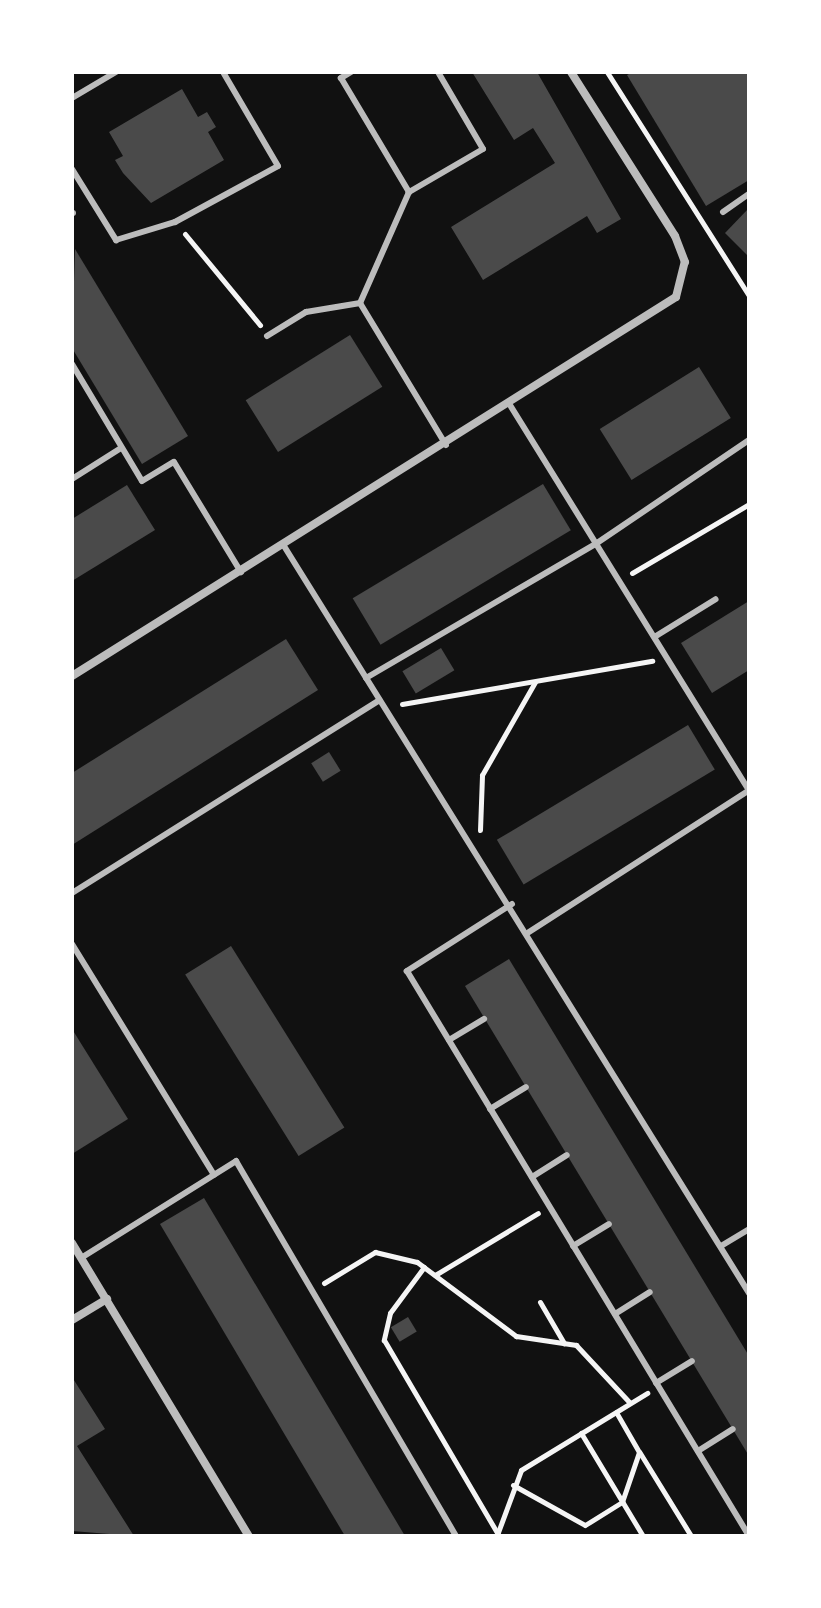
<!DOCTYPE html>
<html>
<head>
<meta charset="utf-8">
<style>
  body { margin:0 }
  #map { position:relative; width:821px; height:1608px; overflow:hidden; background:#111; font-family:"DM Sans",sans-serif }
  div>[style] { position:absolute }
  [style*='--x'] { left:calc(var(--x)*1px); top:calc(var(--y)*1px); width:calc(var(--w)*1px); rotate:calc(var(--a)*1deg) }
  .building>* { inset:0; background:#4a4a4a; transform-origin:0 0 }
  .path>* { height:5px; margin:-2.5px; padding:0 2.5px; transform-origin:2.5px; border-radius:2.5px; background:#f5f5f5 }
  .service>* { height:6px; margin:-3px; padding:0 3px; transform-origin:3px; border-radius:3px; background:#bcbcbc }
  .minor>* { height:8px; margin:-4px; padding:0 4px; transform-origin:4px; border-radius:4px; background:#bcbcbc }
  span { translate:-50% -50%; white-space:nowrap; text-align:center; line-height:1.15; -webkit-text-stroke:8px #fff; paint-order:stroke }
  .frame { position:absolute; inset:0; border:74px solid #fff; pointer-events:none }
</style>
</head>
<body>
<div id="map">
  <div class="building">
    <div style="clip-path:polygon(472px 72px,537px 72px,621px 219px,597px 233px,587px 216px,483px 280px,451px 227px,555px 163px,533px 128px,514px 140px)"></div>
    <div style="clip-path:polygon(633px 72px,749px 72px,749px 180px,706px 206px,627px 75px)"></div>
    <div style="clip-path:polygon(182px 89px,198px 117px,207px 112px,216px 127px,208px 132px,224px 160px,151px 203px,123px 173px,115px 160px,123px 156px,109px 132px)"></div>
    <div style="clip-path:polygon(749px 208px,749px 257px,725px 233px)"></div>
    <div style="clip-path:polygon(75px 249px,188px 436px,142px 464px,72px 348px)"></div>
    <div style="left:350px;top:335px;width:61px;height:123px;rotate:58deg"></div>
    <div style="left:699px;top:367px;width:60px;height:117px;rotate:58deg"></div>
    <div style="left:543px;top:484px;width:54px;height:222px;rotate:59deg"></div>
    <div style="clip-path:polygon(127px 485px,155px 530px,72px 581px,72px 519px)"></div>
    <div style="clip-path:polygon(749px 601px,749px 670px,712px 693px,681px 643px)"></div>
    <div style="clip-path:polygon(286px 639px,318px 690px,72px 845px,72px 773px)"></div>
    <div style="left:441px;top:648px;width:26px;height:45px;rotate:59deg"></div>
    <div style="left:688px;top:725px;width:52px;height:223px;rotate:59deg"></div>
    <div style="left:329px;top:752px;width:22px;height:21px;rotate:58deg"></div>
    <div style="left:231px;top:946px;width:214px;height:54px;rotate:58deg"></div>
    <div style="clip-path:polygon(509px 959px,749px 1356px,749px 1456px,465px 986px)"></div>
    <div style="clip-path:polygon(72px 1029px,128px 1119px,72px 1154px)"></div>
    <div style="clip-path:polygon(204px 1198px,405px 1536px,345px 1536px,320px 1494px,160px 1224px)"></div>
    <div style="left:408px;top:1317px;width:17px;height:20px;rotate:59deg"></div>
    <div style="clip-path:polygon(72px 1377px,105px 1429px,77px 1446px,134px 1536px,72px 1531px)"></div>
  </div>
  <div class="path">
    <div style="--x:607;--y:72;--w:265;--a:57.6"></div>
    <div style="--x:185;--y:234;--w:118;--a:50.5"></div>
    <div style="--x:632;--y:573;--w:136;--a:-30.5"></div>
    <div style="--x:402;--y:704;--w:254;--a:-9.8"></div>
    <div style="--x:480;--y:830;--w:55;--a:-87.9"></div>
    <div style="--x:482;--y:775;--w:107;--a:-60.3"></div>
    <div style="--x:424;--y:1267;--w:57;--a:126.5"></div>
    <div style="--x:390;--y:1313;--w:28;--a:103"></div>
    <div style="--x:384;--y:1340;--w:227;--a:59.6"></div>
    <div style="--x:435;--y:1275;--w:120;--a:-31"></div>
    <div style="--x:324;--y:1283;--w:60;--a:-31.3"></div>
    <div style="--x:375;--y:1252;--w:43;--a:13.4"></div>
    <div style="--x:417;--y:1262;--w:124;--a:36.8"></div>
    <div style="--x:516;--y:1336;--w:61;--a:8.5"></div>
    <div style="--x:576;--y:1345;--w:79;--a:47"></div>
    <div style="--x:540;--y:1302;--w:48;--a:59.7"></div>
    <div style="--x:581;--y:1433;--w:120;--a:59"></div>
    <div style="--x:640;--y:1453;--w:97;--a:58.4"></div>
    <div style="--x:513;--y:1485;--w:82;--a:29.1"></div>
    <div style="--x:585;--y:1525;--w:44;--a:-31.9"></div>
    <div style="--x:622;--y:1502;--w:53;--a:-71.2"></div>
    <div style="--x:639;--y:1452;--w:46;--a:-119.9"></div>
    <div style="--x:497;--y:1535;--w:69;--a:-69.7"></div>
    <div style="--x:521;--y:1470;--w:148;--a:-31.4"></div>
  </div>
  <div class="service">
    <div style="--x:351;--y:72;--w:12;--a:149"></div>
    <div style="--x:341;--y:78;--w:133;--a:59.2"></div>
    <div style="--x:438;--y:72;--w:89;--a:59.7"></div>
    <div style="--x:483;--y:149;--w:86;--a:149.8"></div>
    <div style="--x:409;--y:192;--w:121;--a:113.8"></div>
    <div style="--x:360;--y:303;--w:166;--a:58.8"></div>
    <div style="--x:72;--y:98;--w:51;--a:-30.6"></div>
    <div style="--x:72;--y:169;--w:84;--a:58.2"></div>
    <div style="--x:116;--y:240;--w:62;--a:-17"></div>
    <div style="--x:175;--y:222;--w:117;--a:-28.5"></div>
    <div style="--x:278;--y:166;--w:109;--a:-120.3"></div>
    <div style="--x:723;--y:212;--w:32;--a:-35"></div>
    <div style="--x:72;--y:213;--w:1;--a:0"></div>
    <div style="--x:267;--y:336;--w:46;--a:-31.6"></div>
    <div style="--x:306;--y:312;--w:55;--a:-9.5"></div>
    <div style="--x:72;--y:364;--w:136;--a:59.1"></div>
    <div style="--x:142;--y:481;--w:37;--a:-31"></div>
    <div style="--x:174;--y:462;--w:129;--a:58.7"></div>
    <div style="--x:510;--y:405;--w:453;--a:58.2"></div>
    <div style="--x:72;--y:479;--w:58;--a:-32.3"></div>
    <div style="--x:284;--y:546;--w:880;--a:58.1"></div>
    <div style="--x:656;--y:636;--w:70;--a:-31.7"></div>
    <div style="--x:366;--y:678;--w:268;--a:-30.3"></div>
    <div style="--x:597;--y:543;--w:184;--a:-34.1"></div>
    <div style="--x:72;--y:893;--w:363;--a:-32.1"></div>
    <div style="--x:512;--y:904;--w:125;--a:147.5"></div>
    <div style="--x:407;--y:971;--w:660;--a:58.81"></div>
    <div style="--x:529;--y:932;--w:260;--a:-32.8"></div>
    <div style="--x:72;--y:944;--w:271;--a:58.4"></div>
    <div style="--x:449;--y:1040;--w:41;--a:-31"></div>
    <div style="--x:490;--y:1109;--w:42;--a:-31.4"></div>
    <div style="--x:532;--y:1177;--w:41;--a:-32.2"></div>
    <div style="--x:573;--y:1246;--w:42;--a:-31.4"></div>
    <div style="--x:721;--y:1246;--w:33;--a:-31"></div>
    <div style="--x:81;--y:1258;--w:183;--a:-32"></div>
    <div style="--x:236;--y:1161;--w:435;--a:59.6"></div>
    <div style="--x:615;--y:1314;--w:41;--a:-32.2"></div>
    <div style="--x:656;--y:1383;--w:42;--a:-31.4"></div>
    <div style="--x:698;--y:1451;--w:41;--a:-32.2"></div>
  </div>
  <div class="minor">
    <div style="--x:72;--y:676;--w:713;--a:-32.11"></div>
    <div style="--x:676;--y:297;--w:36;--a:-76"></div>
    <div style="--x:685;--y:262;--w:28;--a:-111"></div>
    <div style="--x:675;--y:236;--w:194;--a:-122.4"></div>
    <div style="--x:72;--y:1243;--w:342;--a:58.9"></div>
    <div style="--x:72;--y:1320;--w:41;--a:-31"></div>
  </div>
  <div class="frame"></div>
</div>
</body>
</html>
